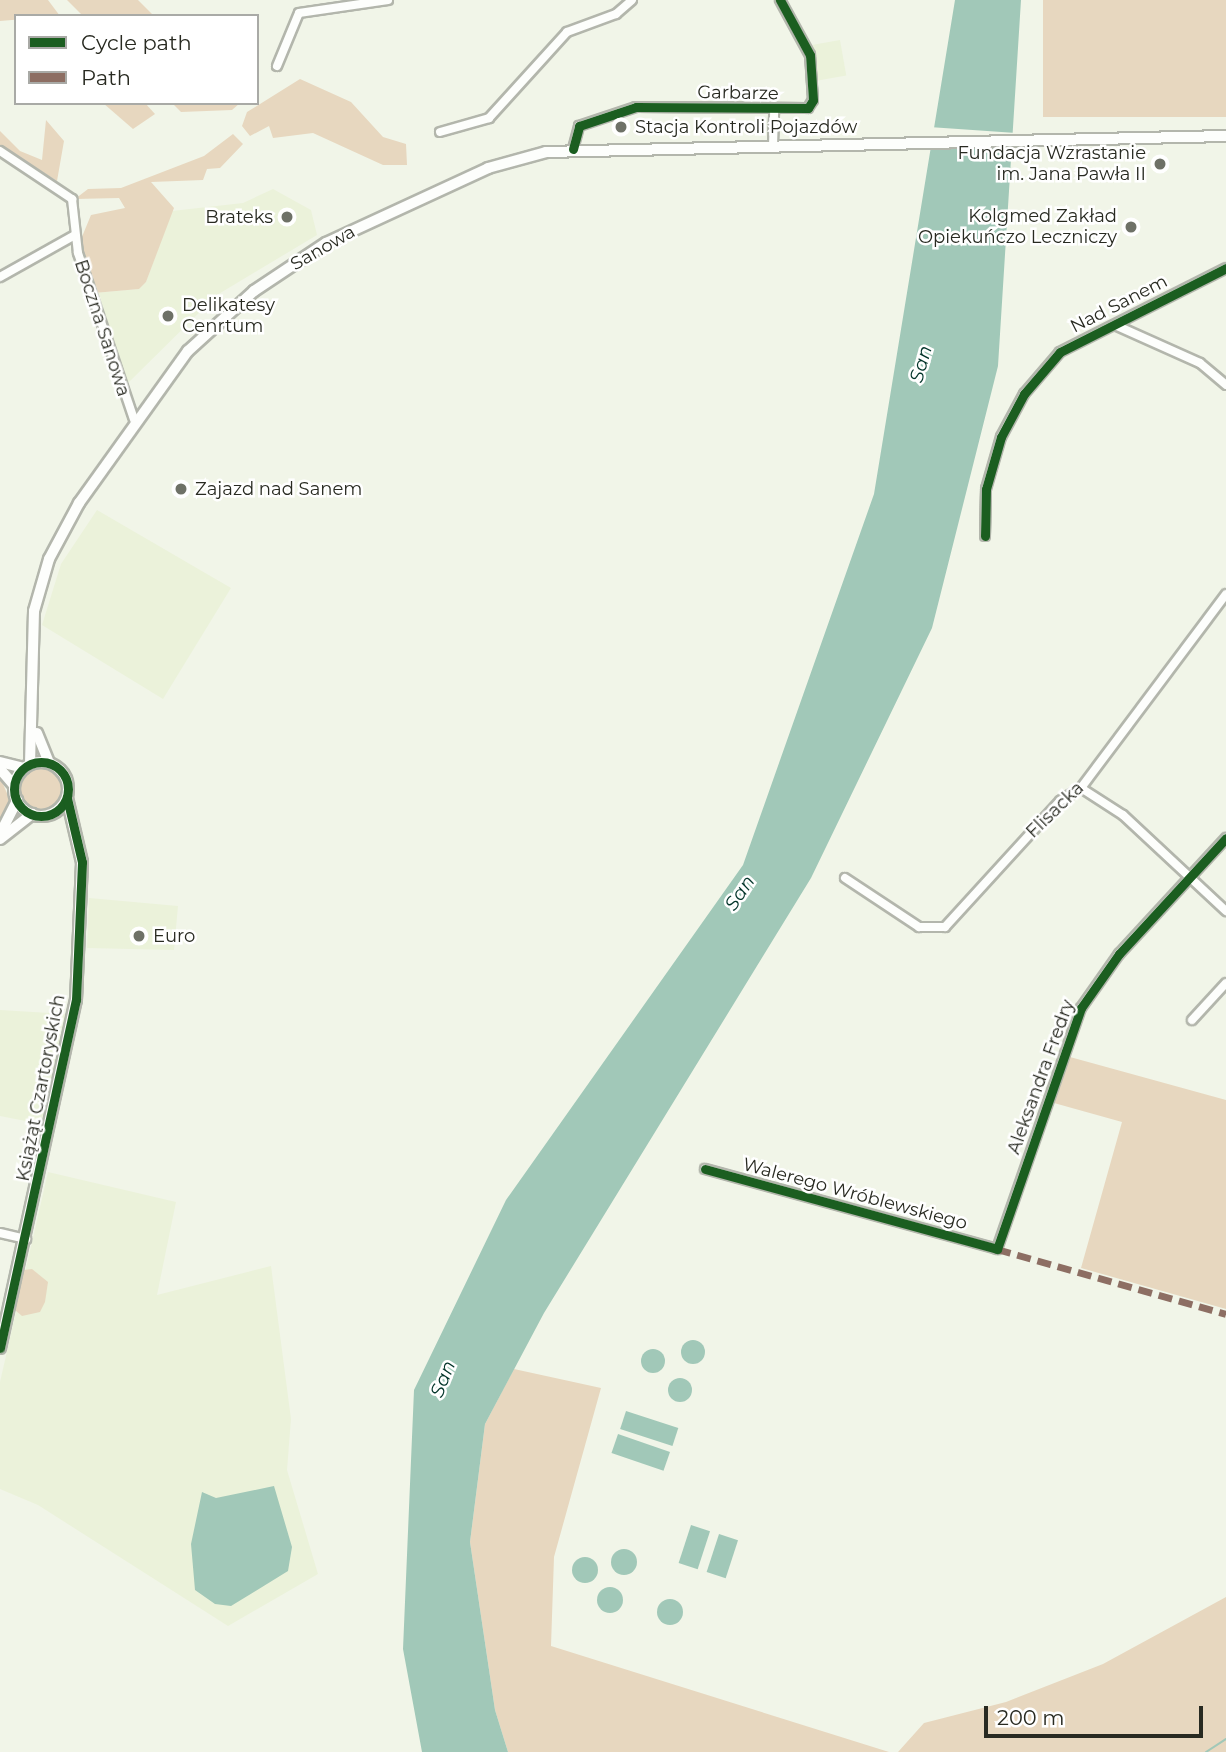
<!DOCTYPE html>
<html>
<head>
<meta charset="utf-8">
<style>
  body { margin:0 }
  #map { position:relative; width:1226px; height:1752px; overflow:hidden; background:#f1f5e8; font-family:Montserrat,sans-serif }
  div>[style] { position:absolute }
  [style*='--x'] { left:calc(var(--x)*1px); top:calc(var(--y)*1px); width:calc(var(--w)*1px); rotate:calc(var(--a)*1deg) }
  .built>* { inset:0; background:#ebf2da; transform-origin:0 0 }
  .green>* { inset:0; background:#e7d7bf; transform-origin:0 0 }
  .round { border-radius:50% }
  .water>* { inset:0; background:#a1c8b8; transform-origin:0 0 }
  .pier>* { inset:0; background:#f1f5e8; transform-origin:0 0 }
  .stream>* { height:2px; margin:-1px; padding:0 1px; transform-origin:1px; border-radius:1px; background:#a1c8b8 }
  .roads { filter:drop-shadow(2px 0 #b3b6ac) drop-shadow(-2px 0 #b3b6ac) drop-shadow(0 2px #b3b6ac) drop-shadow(0 -2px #b3b6ac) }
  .minor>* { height:8px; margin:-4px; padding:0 4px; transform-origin:4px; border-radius:4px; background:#fdfefc }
  .tertiary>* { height:10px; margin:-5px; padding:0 5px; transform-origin:5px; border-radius:5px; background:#fdfefc }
  .secondary>* { height:10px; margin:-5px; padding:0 5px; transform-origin:5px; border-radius:5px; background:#fdfefc }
  .secondary>.ring { margin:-5px; padding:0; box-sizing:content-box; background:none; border:10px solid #fdfefc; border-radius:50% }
  .quiet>* { height:7px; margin-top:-3.5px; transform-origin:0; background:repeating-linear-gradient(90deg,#8d6e63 0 14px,transparent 0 21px) }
  .cycleway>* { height:9px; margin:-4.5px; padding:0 4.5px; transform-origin:4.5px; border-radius:4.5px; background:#1b5e20 }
  .cycleway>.ring { margin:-4.5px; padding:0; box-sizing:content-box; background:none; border:9px solid #1b5e20; border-radius:50% }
  .dots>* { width:19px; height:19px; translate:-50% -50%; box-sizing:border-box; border:4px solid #fff; border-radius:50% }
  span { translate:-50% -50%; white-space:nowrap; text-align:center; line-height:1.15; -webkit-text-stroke:5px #fff; paint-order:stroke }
  .street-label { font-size:18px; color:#282a21 }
  .poi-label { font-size:18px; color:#282a21 }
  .left { translate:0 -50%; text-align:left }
  .right { translate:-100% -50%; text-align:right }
  .water-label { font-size:19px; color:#003328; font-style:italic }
  .legend { position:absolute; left:14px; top:14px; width:245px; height:91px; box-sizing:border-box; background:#fff; border:2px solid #a9aaa6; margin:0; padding:9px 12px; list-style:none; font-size:21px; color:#282a21 }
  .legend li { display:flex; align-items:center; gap:14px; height:35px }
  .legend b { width:35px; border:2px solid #a9aaa6 }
  .scale { position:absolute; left:984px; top:1706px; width:219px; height:32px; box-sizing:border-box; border:4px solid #282a21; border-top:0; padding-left:9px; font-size:21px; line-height:24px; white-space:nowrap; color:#282a21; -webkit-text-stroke:5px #fff; paint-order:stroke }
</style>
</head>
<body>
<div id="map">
  <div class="built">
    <div style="left:840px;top:40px;width:36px;height:30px;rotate:80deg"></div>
    <div style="clip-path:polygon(273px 189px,311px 210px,317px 235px,217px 295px,128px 383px,94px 293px,139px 289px,146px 282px,172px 211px,243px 203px)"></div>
    <div style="clip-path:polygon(97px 510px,231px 588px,163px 699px,42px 625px,61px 564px)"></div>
    <div style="clip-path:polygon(89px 898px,178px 906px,174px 950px,87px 948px)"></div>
    <div style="clip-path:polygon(0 1010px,66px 1014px,41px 1124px,0 1116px)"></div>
    <div style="clip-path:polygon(48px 1172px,176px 1202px,157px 1295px,271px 1266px,291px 1419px,287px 1470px,318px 1574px,228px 1626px,38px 1505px,0 1489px,0 1382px)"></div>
  </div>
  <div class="green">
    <div style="clip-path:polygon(0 0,48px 0,60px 16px,0 21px)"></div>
    <div style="clip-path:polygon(67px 0,138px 0,154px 16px,83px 16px)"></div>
    <div style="left:1043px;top:0;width:183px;height:117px"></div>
    <div style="clip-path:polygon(300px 79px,351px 102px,383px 137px,406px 144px,407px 165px,383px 165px,313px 133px,273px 138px,269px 126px,250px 136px,242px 126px,247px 112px)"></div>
    <div style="clip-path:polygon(103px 103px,145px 103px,155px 114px,133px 129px)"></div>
    <div style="clip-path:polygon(172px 103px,240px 103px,232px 110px,181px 112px)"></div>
    <div style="clip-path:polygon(46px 120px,64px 141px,57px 181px,0 145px,0 131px,20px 151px,42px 160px)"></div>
    <div style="clip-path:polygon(233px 134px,243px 144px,220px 168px,207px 169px,203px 180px,151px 182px,174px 208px,146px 282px,139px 289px,94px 293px,79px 244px,91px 215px,125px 208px,119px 198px,75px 199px,88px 189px,121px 188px,204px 156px)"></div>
    <div class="round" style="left:19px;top:766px;width:44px;height:44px"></div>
    <div style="clip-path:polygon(0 777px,12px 805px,0 827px)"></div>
    <div style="clip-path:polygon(1070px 1057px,1226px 1100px,1226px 1309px,1081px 1268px,1122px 1122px,1054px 1103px)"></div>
    <div style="clip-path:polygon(32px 1269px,48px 1282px,45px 1302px,40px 1312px,22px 1316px,15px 1310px,24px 1270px)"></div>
    <div style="clip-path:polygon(514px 1369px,601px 1388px,554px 1557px,551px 1646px,889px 1752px,508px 1752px,495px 1710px,470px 1542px,485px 1424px)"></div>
    <div style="clip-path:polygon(1226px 1597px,1226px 1752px,898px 1752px,924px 1723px,1006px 1702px,1103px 1664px)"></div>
  </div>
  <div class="water">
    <div style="clip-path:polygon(955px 0,1021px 0,998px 366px,932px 628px,811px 878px,544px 1313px,485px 1424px,470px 1542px,495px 1710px,508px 1752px,422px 1752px,403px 1649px,414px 1390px,506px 1200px,743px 865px,874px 494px)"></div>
    <div class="round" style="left:681px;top:1340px;width:24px;height:24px"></div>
    <div class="round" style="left:641px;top:1349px;width:24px;height:24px"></div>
    <div class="round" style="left:668px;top:1378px;width:24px;height:24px"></div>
    <div style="left:626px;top:1411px;width:55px;height:19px;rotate:18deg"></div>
    <div style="left:618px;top:1434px;width:55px;height:20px;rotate:19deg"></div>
    <div style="clip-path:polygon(274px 1486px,292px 1547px,288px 1571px,231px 1606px,215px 1604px,195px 1590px,191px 1544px,202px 1492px,216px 1498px)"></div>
    <div style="left:691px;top:1525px;width:20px;height:40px;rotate:18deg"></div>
    <div style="left:719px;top:1534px;width:20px;height:40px;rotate:18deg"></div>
    <div class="round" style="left:611px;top:1549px;width:26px;height:26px"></div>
    <div class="round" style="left:572px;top:1557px;width:26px;height:26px"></div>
    <div class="round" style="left:597px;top:1587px;width:26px;height:26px"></div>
    <div class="round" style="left:657px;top:1599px;width:26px;height:26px"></div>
  </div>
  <div class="pier">
    <div style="left:1016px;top:133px;width:15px;height:87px;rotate:94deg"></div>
  </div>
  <div class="stream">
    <div style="--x:1206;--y:1752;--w:24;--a:-33"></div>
  </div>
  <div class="roads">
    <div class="minor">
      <div style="--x:277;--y:66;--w:57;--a:-67.5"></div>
      <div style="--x:299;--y:13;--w:90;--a:-8.3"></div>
      <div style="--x:440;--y:132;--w:51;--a:-15.9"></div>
      <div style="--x:489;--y:118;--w:116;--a:-47.8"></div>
      <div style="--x:567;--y:32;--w:52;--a:-20.2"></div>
      <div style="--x:616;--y:14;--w:21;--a:-41"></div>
      <div style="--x:773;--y:145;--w:36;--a:-88"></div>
      <div style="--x:573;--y:149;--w:24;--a:-75"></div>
      <div style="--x:579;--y:126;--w:60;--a:-18.4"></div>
      <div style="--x:636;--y:107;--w:172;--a:0.3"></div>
      <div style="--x:808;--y:108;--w:9;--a:-58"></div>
      <div style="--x:813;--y:100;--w:45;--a:-93.8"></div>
      <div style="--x:810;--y:55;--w:63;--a:-118.6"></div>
      <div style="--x:0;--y:151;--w:87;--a:33.7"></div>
      <div style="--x:72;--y:199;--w:54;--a:83.7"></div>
      <div style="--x:78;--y:253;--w:175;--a:71.4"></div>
      <div style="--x:0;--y:277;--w:86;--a:-29.2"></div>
      <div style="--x:1115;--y:325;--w:93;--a:24.1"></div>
      <div style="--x:1200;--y:363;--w:34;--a:40"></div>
      <div style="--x:985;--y:536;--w:47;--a:-88.8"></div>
      <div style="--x:986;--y:489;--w:54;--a:-73.9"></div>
      <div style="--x:1001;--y:437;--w:49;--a:-61.9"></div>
      <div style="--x:1024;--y:394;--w:55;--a:-49.4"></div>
      <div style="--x:1060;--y:352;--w:186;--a:-26.8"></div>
      <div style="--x:1081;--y:788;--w:50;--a:32.7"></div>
      <div style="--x:1123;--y:815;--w:141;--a:43"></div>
      <div style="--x:845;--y:878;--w:89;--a:33.5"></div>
      <div style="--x:919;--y:927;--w:26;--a:0"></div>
      <div style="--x:945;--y:927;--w:171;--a:-47.6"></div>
      <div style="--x:1060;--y:801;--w:25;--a:-32"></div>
      <div style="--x:1081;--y:788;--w:242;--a:-53.2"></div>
      <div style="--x:1192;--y:1020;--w:50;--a:-47.4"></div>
      <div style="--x:705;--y:1169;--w:303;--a:15.3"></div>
      <div style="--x:997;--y:1249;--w:255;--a:-70.8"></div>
      <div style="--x:1081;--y:1008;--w:66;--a:-54.9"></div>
      <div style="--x:1119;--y:954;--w:158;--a:-47.3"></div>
      <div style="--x:0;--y:1233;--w:27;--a:13"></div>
    </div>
    <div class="tertiary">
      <div style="--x:0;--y:762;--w:25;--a:14"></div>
      <div style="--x:0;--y:769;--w:21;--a:49"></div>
      <div style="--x:0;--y:834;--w:38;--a:-63"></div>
      <div style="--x:0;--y:839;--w:41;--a:-38"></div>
    </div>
    <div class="secondary">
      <div style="--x:37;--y:733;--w:32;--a:68"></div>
      <div class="ring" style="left:14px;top:762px;width:44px;height:44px"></div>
      <div style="--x:30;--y:764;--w:153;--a:-88.5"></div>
      <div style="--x:34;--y:611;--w:54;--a:-73.9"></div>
      <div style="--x:49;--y:559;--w:64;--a:-61.8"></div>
      <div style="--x:79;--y:503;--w:187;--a:-54.4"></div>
      <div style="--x:188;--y:351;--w:89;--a:-42.3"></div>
      <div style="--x:254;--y:291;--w:87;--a:-33.7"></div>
      <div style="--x:326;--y:243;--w:179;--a:-24.8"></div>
      <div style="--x:488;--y:168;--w:60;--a:-15.4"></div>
      <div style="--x:546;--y:152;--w:680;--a:-1.35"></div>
      <div style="--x:0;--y:1348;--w:356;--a:-77.7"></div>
      <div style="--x:76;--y:1000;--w:138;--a:-87.5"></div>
      <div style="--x:82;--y:862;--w:66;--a:-103.2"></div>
    </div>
  </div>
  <div class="quiet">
    <div style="--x:997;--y:1249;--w:238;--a:15.8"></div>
  </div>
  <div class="cycleway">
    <div style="--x:573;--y:149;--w:24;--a:-75"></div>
    <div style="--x:579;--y:126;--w:60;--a:-18.4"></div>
    <div style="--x:636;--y:107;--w:172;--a:0.3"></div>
    <div style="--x:808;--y:108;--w:9;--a:-58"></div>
    <div style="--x:813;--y:100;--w:45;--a:-93.8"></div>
    <div style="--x:810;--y:55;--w:63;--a:-118.6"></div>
    <div style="--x:985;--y:536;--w:47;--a:-88.8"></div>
    <div style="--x:986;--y:489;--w:54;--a:-73.9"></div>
    <div style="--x:1001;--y:437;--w:49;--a:-61.9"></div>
    <div style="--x:1024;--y:394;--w:55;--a:-49.4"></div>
    <div style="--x:1060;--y:352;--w:186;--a:-26.8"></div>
    <div class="ring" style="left:14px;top:762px;width:45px;height:45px"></div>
    <div style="--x:705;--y:1169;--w:303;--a:15.3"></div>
    <div style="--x:997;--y:1249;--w:255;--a:-70.8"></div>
    <div style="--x:1081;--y:1008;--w:66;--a:-54.9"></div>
    <div style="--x:1119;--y:954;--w:158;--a:-47.3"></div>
    <div style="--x:0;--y:1348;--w:356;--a:-77.7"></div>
    <div style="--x:76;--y:1000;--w:138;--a:-87.5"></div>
    <div style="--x:82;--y:862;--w:66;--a:-103.2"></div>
  </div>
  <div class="dots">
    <div style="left:621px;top:127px;background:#6e7167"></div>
    <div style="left:1160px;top:164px;background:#6e7167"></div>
    <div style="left:287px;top:217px;background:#6e7167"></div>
    <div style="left:1131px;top:227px;background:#6e7167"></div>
    <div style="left:168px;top:316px;background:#6e7167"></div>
    <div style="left:181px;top:489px;background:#6e7167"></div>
    <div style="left:139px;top:936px;background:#6e7167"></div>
  </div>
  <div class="street-label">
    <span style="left:738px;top:93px;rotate:1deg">Garbarze</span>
    <span style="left:323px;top:248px;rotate:-30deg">Sanowa</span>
    <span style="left:1119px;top:304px;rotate:-27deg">Nad Sanem</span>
    <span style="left:102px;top:328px;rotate:72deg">Boczna Sanowa</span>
    <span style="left:1055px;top:810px;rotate:-44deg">Flisacka</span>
    <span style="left:1041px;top:1077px;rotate:-70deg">Aleksandra Fredry</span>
    <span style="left:41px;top:1088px;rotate:-79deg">Książąt Czartoryskich</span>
    <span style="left:855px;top:1194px;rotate:15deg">Walerego Wróblewskiego</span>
  </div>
  <div class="poi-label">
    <span class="left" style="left:635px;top:127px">Stacja Kontroli Pojazdów</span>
    <span class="right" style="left:1146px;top:164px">Fundacja Wzrastanie<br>im. Jana Pawła II</span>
    <span class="right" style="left:273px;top:217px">Brateks</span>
    <span class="right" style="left:1117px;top:227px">Kolgmed Zakład<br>Opiekuńczo Leczniczy</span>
    <span class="left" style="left:182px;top:316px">Delikatesy<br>Cenrtum</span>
    <span class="left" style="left:195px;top:489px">Zajazd nad Sanem</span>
    <span class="left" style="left:153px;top:936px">Euro</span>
  </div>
  <div class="water-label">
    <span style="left:921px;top:364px;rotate:-74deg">San</span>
    <span style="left:740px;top:893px;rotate:-56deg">San</span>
    <span style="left:443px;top:1379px;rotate:-68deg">San</span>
  </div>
  <ul class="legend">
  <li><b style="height:9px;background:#1b5e20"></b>Cycle path</li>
  <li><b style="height:9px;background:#8d6e63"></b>Path</li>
  </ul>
  <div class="scale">200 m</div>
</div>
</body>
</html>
